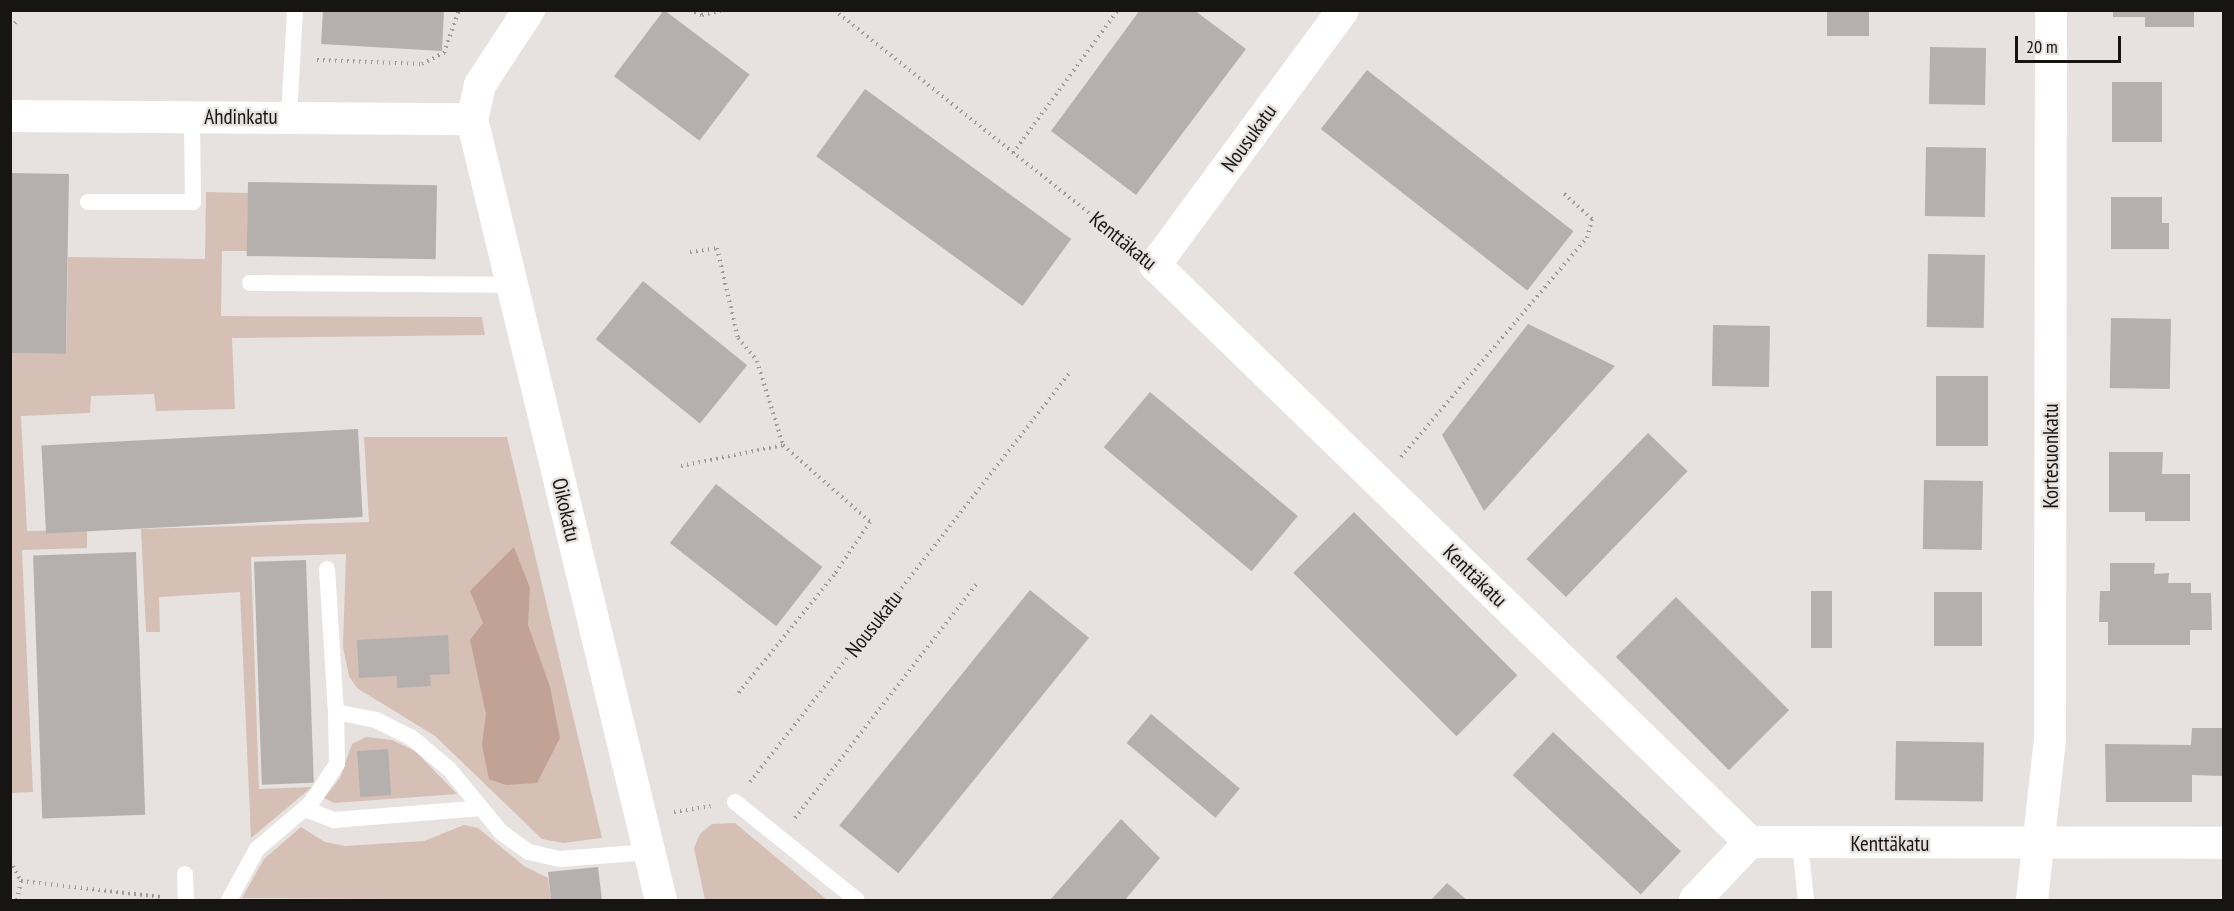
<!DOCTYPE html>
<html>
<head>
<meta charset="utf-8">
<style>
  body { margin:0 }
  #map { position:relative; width:2234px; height:911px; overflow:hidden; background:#e7e2df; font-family:"PT Sans Narrow",sans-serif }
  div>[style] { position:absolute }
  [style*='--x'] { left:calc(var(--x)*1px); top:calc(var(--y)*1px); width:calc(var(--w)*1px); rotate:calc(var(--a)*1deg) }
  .green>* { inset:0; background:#d6bfb5 }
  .forest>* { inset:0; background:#c1a294 }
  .building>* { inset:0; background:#b5b0ae; transform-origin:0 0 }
  .path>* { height:4px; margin-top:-2px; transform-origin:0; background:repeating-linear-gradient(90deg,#9e9a98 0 1.5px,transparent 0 6px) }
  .lane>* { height:16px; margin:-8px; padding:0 8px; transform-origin:8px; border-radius:8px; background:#fff }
  .street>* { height:32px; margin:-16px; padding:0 16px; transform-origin:16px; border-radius:16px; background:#fff }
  span { translate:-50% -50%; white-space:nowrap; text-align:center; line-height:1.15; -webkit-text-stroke:4.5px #e7e2df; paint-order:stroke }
  .street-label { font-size:21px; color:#171514 }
  .frame { position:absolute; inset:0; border:12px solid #171514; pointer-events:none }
  .scale { position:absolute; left:2015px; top:36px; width:106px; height:27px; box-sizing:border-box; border:3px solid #171514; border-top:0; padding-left:8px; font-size:18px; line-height:21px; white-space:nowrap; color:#171514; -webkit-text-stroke:4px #e7e2df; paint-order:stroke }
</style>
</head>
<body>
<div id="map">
  <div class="green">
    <div style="clip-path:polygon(206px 192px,248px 193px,247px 251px,222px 251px,221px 316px,482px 317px,485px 335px,232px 338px,235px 409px,156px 411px,154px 394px,91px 396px,90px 413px,21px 416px,27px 531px,87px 530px,87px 548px,22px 550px,33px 792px,11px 793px,10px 353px,66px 354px,68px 257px,205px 259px)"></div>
    <div style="clip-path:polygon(364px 437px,507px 437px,602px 838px,563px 843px,542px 839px,435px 736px,357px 688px,349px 676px,343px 647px,346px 554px,251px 557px,259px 789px,312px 787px,251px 838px,240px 592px,159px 597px,160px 632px,146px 632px,141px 529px,369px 522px)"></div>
    <div style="clip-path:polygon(366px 737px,392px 740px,415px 751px,457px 794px,334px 803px,324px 798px,340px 778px,352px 744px)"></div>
    <div style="clip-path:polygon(735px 823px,827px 900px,705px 900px,694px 848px,700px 834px,712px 824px)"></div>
    <div style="clip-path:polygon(464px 825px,478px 828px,524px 866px,548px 878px,551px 900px,242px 898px,264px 859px,301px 827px,325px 842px,345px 846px,424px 841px)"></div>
  </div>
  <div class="forest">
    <div style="clip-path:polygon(514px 547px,530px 588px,528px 625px,550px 687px,560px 738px,537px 783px,506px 785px,489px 779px,482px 745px,486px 714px,470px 640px,483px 623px,470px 591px)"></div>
  </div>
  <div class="building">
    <div style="clip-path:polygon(323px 10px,444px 10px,442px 51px,321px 44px)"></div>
    <div style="left:664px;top:10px;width:107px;height:83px;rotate:37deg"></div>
    <div style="clip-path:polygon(1140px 10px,1194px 10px,1246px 49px,1136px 195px,1051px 131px)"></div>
    <div style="left:1827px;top:10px;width:42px;height:26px"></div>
    <div style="clip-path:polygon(2113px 10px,2194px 10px,2194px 27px,2145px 27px,2145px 17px,2113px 17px)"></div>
    <div style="left:1930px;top:47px;width:56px;height:57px;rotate:1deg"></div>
    <div style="left:1367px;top:70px;width:262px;height:75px;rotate:38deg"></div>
    <div style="left:2112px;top:82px;width:50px;height:60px"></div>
    <div style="left:865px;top:89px;width:255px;height:83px;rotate:36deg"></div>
    <div style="left:1926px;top:147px;width:60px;height:69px;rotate:1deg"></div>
    <div style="left:10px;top:173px;width:59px;height:180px;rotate:1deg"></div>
    <div style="left:248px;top:182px;width:189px;height:74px;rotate:1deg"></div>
    <div style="clip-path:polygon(2111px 197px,2162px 197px,2162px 223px,2169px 223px,2169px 249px,2111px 249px)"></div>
    <div style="left:1928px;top:254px;width:57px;height:73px;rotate:1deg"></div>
    <div style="left:643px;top:281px;width:134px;height:75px;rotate:39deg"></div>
    <div style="left:2111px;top:318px;width:60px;height:70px;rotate:1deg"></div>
    <div style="clip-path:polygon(1528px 324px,1615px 366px,1484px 511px,1442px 435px)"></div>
    <div style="left:1713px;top:325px;width:57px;height:61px;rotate:1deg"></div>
    <div style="left:1936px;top:376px;width:52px;height:70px"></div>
    <div style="left:1150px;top:392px;width:193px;height:72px;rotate:40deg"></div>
    <div style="left:358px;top:429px;width:88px;height:317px;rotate:87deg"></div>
    <div style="left:1648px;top:433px;width:55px;height:175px;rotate:44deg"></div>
    <div style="clip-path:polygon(2109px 452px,2163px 452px,2162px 474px,2190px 474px,2190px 521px,2145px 521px,2145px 512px,2109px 512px)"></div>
    <div style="left:1924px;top:480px;width:59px;height:69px;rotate:1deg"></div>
    <div style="left:716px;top:484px;width:135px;height:75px;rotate:38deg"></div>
    <div style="left:1354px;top:512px;width:231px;height:86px;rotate:45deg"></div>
    <div style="left:136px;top:552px;width:263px;height:103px;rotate:88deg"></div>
    <div style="left:306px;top:560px;width:223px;height:52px;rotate:88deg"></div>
    <div style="clip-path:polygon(2110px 563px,2155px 563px,2154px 574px,2169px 573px,2168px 583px,2191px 583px,2191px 593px,2211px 593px,2212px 630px,2190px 630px,2190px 645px,2108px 645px,2108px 622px,2099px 622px,2100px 591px,2110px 591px)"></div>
    <div style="left:1030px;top:590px;width:76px;height:303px;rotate:39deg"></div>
    <div style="left:1811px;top:591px;width:21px;height:57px"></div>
    <div style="left:1934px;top:592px;width:48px;height:54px"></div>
    <div style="left:1676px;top:597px;width:160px;height:85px;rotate:45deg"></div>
    <div style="clip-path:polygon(448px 635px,450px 674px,430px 675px,431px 686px,397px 688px,397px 676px,359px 678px,357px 640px)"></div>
    <div style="left:1151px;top:714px;width:116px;height:38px;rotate:40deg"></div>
    <div style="clip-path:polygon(2192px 728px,2224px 728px,2224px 776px,2192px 775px,2192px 802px,2106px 802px,2105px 744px,2191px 745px)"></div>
    <div style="left:1553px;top:732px;width:175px;height:59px;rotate:43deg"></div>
    <div style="left:1896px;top:741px;width:88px;height:59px;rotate:1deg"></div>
    <div style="left:388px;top:749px;width:46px;height:31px;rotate:86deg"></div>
    <div style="clip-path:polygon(1121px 819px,1160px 858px,1125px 900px,1050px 900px)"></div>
    <div style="clip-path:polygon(598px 867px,602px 900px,551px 900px,548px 872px)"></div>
    <div style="clip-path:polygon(1447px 883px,1467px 900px,1431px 900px)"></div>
  </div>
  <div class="path">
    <div style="--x:689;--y:10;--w:14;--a:21"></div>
    <div style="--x:702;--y:15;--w:22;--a:-13"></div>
    <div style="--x:834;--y:10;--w:376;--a:38.5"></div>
    <div style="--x:10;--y:27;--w:8;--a:-40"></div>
    <div style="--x:317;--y:60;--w:105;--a:2.2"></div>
    <div style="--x:422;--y:64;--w:25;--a:-27"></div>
    <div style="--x:444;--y:53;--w:46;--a:-70.8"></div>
    <div style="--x:1013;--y:153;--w:177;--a:-53.7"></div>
    <div style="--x:690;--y:252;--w:27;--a:-8"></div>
    <div style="--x:717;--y:248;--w:92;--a:76.9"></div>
    <div style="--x:738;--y:338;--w:30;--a:50"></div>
    <div style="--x:757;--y:361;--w:88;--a:72.8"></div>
    <div style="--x:783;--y:445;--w:116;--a:41.5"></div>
    <div style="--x:870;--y:522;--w:64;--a:124.2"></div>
    <div style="--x:834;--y:575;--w:156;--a:129"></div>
    <div style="--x:1401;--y:457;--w:287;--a:-49.7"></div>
    <div style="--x:1587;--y:238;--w:20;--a:-75"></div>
    <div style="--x:1592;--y:219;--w:40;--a:-138"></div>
    <div style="--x:681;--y:466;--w:104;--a:-11.6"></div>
    <div style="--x:750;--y:782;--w:521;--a:-52.01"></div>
    <div style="--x:674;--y:812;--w:37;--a:-9"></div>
    <div style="--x:795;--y:818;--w:297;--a:-52.2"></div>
    <div style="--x:10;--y:861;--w:23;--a:61"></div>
    <div style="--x:21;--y:881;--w:19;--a:102"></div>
    <div style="--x:21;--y:881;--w:141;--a:6.5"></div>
  </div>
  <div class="lane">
    <div style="--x:289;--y:117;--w:107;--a:-86.8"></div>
    <div style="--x:88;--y:202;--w:105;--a:0"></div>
    <div style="--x:193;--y:202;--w:85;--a:-90.7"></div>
    <div style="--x:250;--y:283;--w:262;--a:0.4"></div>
    <div style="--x:327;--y:569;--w:143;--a:86.4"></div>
    <div style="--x:735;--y:802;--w:156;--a:38.8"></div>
    <div style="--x:305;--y:809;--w:31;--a:21"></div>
    <div style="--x:334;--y:820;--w:148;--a:-4.6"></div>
    <div style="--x:1800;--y:844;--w:56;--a:83.9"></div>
    <div style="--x:185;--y:874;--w:26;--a:88"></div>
    <div style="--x:229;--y:900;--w:58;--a:-61.2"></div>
    <div style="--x:257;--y:849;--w:71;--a:-40.4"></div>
    <div style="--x:311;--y:803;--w:47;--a:-56.3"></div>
    <div style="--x:337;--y:764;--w:52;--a:-91.1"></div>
    <div style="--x:336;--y:712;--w:41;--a:11.3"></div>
    <div style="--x:376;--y:720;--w:40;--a:26.6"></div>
    <div style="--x:412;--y:738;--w:48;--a:40"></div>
    <div style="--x:449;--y:769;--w:82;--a:50.5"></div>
    <div style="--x:501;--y:832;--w:34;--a:36"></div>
    <div style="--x:529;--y:852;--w:32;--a:13"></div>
    <div style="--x:560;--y:859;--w:89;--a:-4.5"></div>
  </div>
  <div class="street">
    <div style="--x:529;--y:10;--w:90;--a:123.2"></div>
    <div style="--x:480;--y:85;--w:35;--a:103"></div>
    <div style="--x:472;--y:119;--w:804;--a:76.4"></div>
    <div style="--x:1343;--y:10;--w:317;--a:126.4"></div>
    <div style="--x:1155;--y:265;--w:829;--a:44.12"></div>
    <div style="--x:1750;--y:842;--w:474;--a:0.1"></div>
    <div style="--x:10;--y:116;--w:462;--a:0.4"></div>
    <div style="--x:1695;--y:900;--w:80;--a:-46.5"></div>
    <div style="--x:2032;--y:900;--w:162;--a:-83.6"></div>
    <div style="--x:2050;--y:739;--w:729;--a:-89.92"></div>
  </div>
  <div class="street-label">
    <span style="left:241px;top:117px">Ahdinkatu</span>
    <span style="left:1249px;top:138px;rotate:-54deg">Nousukatu</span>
    <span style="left:1123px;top:241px;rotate:39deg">Kenttäkatu</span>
    <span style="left:2051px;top:456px;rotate:-90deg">Kortesuonkatu</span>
    <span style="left:566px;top:510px;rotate:77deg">Oikokatu</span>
    <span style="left:1475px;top:576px;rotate:44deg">Kenttäkatu</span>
    <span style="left:874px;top:624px;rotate:-52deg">Nousukatu</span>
    <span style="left:1890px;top:844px">Kenttäkatu</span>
  </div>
  <div class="frame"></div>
  <div class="scale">20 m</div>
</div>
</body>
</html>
